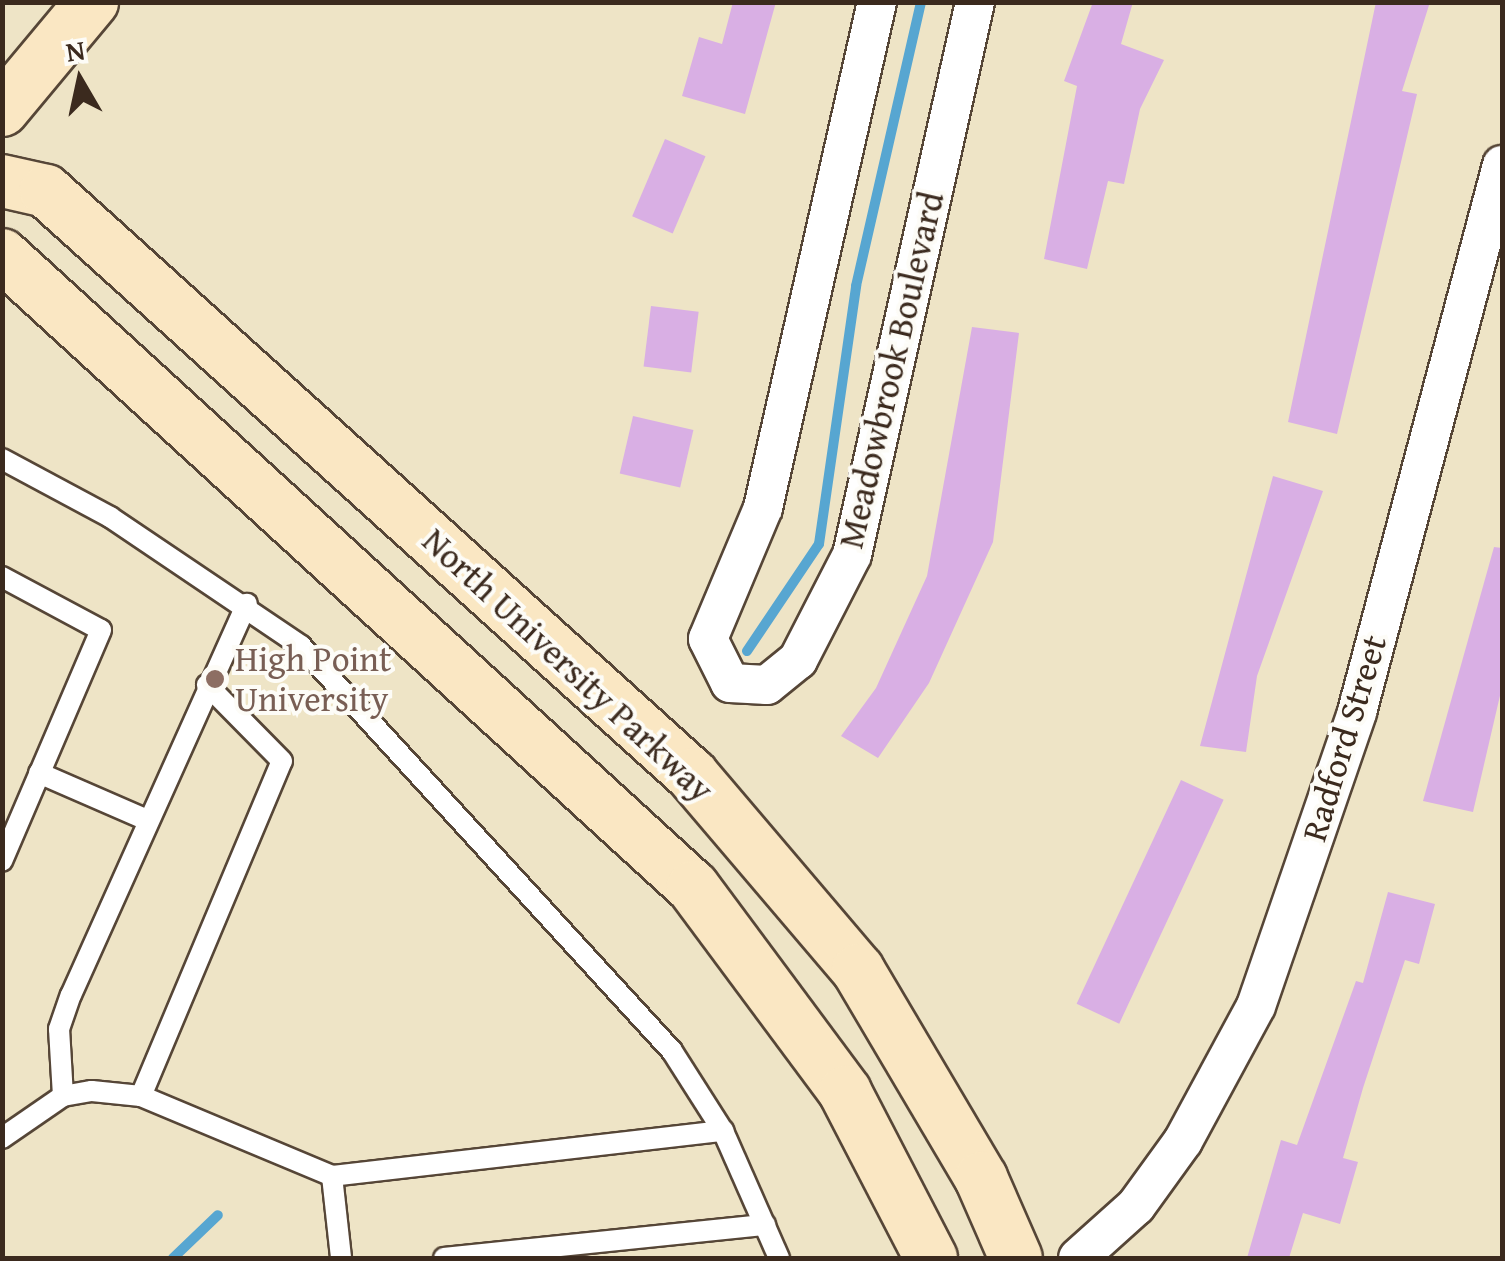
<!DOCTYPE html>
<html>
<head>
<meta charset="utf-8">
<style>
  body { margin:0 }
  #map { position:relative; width:1505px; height:1261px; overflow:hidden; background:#eee4c6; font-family:"Gentium Book Plus",serif }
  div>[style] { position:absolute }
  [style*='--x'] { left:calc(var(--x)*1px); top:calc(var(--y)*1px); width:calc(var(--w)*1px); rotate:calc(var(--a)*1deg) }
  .stream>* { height:10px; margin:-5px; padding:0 5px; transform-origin:5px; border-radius:5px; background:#57a6d1 }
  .building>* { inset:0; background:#d9afe4; transform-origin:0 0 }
  .roads { filter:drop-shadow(2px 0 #564637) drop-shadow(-2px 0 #564637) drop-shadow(0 2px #564637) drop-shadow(0 -2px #564637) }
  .lane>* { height:20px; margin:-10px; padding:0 10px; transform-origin:10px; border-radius:10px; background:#fff }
  .street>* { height:38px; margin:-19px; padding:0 19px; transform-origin:19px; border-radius:19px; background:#fff }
  .secondary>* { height:52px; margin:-26px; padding:0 26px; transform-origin:26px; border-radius:26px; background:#fae7c3 }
  .dots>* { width:28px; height:28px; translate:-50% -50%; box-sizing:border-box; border:5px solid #fdfcf7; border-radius:50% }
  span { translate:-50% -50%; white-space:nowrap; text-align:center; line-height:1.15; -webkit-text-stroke:8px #fdfcf7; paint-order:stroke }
  .street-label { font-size:35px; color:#3b2a1e }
  .education-label { font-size:35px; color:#785e54 }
  .left { translate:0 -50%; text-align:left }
  .frame { position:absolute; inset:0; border:5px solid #3b2a1e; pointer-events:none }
  .north { position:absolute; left:30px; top:30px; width:100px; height:100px; -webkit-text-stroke:8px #fdfcf7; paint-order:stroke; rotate:351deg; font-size:28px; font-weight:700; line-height:40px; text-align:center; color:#3b2a1e }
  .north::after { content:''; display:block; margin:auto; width:35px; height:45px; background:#3b2a1e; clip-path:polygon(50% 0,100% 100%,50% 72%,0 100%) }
</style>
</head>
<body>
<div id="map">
  <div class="stream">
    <div style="--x:747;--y:651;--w:129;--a:-56.1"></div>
    <div style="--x:819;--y:544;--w:261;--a:-81.8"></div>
    <div style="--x:856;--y:286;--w:291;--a:-77.1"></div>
    <div style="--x:173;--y:1258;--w:62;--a:-43.7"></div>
  </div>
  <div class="building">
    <div style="clip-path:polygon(733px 2px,776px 2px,745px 114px,682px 96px,699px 37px,722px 44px)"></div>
    <div style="clip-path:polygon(1093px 2px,1133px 2px,1121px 44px,1164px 60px,1140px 109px,1124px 184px,1108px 181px,1087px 269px,1044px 259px,1077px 86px,1064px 81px)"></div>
    <div style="clip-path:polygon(1376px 2px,1430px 2px,1402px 91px,1417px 94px,1337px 434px,1288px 422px)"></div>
    <div style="left:665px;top:139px;width:44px;height:84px;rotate:23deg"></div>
    <div style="left:651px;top:306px;width:48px;height:61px;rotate:7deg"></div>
    <div style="clip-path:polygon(972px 327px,1019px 333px,993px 542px,929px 683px,878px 758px,841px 736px,876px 688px,927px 576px)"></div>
    <div style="left:633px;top:416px;width:62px;height:59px;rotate:13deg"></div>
    <div style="clip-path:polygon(1273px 476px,1323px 491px,1257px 676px,1246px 752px,1200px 746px)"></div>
    <div style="clip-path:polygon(1494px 547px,1502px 548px,1502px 687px,1473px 812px,1423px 801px)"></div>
    <div style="left:1181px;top:780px;width:47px;height:247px;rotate:25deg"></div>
    <div style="clip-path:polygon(1388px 892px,1435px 904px,1419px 964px,1405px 960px,1363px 1088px,1343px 1158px,1358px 1162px,1340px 1224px,1303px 1213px,1289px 1258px,1247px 1258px,1281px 1140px,1297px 1145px,1356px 981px,1363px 983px)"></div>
  </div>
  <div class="roads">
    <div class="lane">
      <div style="--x:2;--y:459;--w:123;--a:28.2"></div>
      <div style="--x:110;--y:517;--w:230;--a:34"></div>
      <div style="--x:301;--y:646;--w:549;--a:47.51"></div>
      <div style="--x:672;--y:1051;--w:95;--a:57.5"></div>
      <div style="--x:723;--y:1131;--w:139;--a:66.2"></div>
      <div style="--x:2;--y:577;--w:112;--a:28.2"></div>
      <div style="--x:101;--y:630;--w:251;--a:113.2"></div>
      <div style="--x:39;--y:773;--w:116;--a:23.5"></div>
      <div style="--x:63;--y:1096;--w:67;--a:-93.4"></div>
      <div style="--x:59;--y:1029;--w:36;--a:-71"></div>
      <div style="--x:71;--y:995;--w:429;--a:-65.8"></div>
      <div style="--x:141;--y:1096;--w:363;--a:-67.2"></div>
      <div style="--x:282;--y:761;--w:107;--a:-134.6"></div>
      <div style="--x:2;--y:1138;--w:74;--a:-34.5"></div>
      <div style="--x:63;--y:1096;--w:29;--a:-10"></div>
      <div style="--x:92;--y:1091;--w:49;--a:5.8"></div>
      <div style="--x:141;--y:1096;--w:207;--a:22.7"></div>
      <div style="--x:332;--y:1176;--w:394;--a:-6.6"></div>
      <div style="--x:332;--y:1176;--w:82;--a:83.7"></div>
      <div style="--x:444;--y:1258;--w:323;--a:-5.9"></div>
    </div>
    <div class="street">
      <div style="--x:877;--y:2;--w:519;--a:102.7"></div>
      <div style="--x:763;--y:508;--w:142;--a:112.8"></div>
      <div style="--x:708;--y:639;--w:49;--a:63.4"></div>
      <div style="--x:730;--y:683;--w:37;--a:3"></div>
      <div style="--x:767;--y:685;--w:40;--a:-39"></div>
      <div style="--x:798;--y:660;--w:118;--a:-62.8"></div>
      <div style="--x:852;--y:555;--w:567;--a:-77.46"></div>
      <div style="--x:1078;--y:1258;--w:78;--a:-41.9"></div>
      <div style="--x:1136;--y:1206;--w:80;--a:-54.1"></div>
      <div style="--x:1183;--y:1141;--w:153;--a:-61.6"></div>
      <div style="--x:1256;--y:1006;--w:311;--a:-71"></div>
      <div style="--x:1357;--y:712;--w:566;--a:-75.15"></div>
    </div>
    <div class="secondary">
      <div style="--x:2;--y:110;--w:141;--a:-50.2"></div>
      <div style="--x:2;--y:181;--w:45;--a:12.8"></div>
      <div style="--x:46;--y:191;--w:871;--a:42.11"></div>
      <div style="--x:692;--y:775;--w:256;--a:49.6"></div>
      <div style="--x:858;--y:970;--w:242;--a:59.4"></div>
      <div style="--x:981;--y:1178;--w:87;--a:66.4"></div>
      <div style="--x:2;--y:255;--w:936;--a:42.45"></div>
      <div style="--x:693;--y:887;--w:255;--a:53.4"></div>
      <div style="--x:845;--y:1092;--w:187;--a:62.6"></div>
    </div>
  </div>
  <div class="dots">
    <div style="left:215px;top:679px;background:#8d6e63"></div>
  </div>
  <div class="street-label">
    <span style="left:891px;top:370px;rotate:-77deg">Meadowbrook Boulevard</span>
    <span style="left:568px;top:665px;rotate:43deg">North University Parkway</span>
    <span style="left:1344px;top:738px;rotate:-73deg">Radford Street</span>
  </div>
  <div class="education-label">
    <span class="left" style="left:235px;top:679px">High Point<br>University</span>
  </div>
  <div class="frame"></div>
  <div class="north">N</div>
</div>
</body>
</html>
